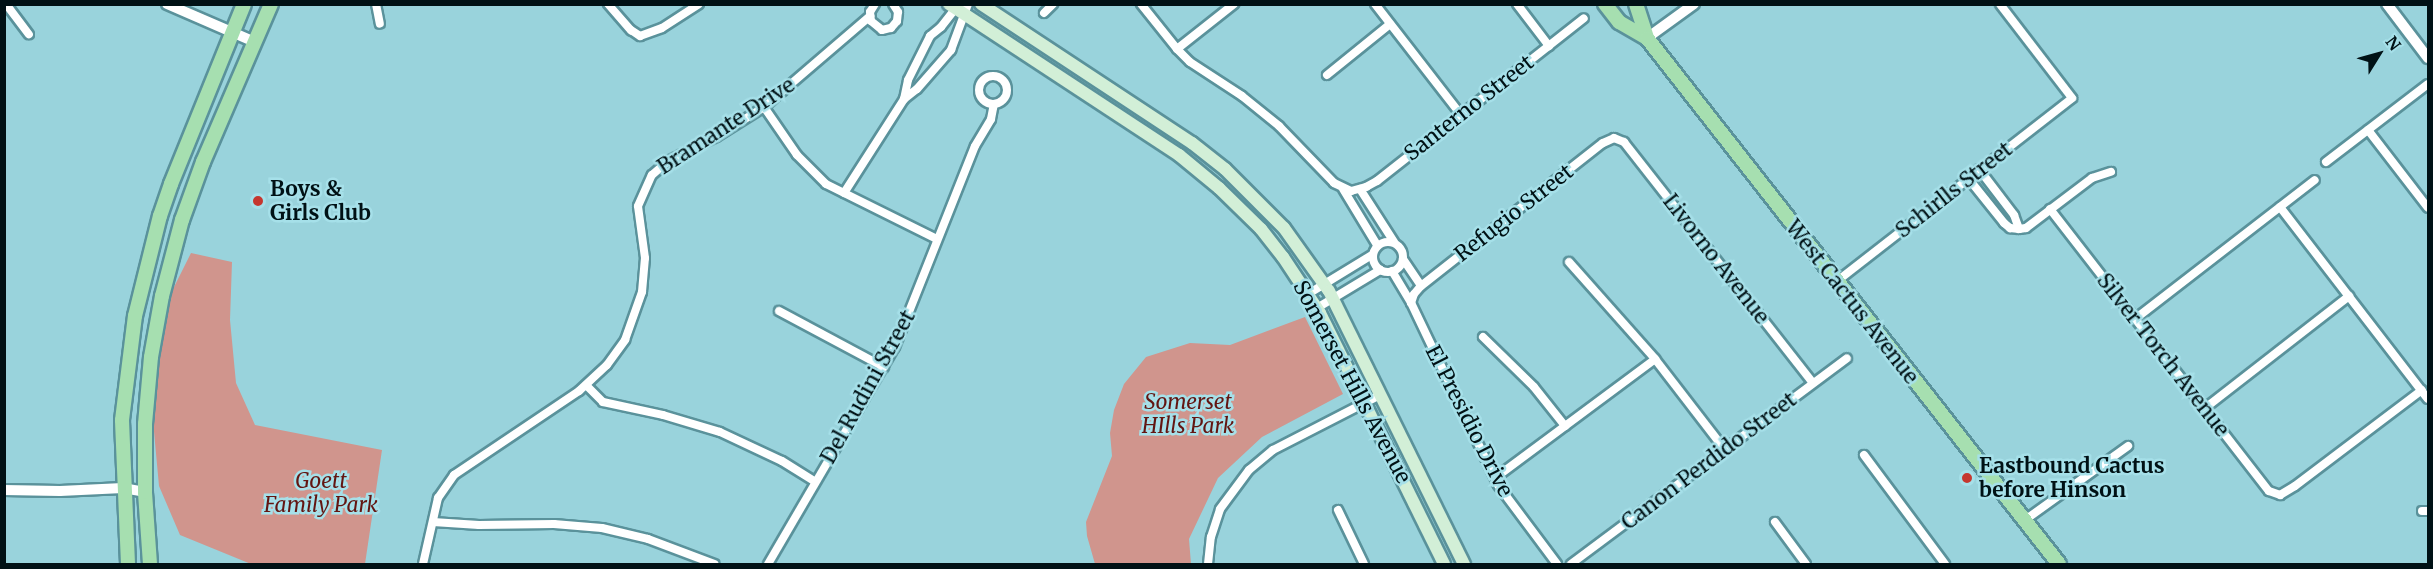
<!DOCTYPE html>
<html>
<head>
<meta charset="utf-8">
<style>
  body { margin:0 }
  #map { position:relative; width:2433px; height:569px; overflow:hidden; background:#99d3dc; font-family:Merriweather,serif }
  div>[style] { position:absolute }
  [style*='--x'] { left:calc(var(--x)*1px); top:calc(var(--y)*1px); width:calc(var(--w)*1px); rotate:calc(var(--a)*1deg) }
  .green>* { inset:0; background:#d0958d }
  .roads { filter:drop-shadow(2px 0 #5a929b) drop-shadow(-2px 0 #5a929b) drop-shadow(0 2px #5a929b) drop-shadow(0 -2px #5a929b) }
  .minor>* { height:8px; margin:-4px; padding:0 4px; transform-origin:4px; border-radius:4px; background:#fff }
  .minor>.ring { margin:-4px; padding:0; box-sizing:content-box; background:none; border:8px solid #fff; border-radius:50% }
  .tertiary>* { height:10px; margin:-5px; padding:0 5px; transform-origin:5px; border-radius:5px; background:#fff }
  .secondary>* { height:12px; margin:-6px; padding:0 6px; transform-origin:6px; border-radius:6px; background:#d2efd7 }
  .primary>* { height:14px; margin:-7px; padding:0 7px; transform-origin:7px; border-radius:7px; background:#a6dfb0 }
  .dots>* { width:16px; height:16px; translate:-50% -50%; box-sizing:border-box; border:3px solid #a6e0e9; border-radius:50% }
  span { translate:-50% -50%; white-space:nowrap; text-align:center; line-height:1.15; -webkit-text-stroke:5px #a6e0e9; paint-order:stroke }
  .street-label { font-size:21px; color:#001115 }
  .poi-label { font-size:21px; color:#001115; font-weight:700 }
  .left { translate:0 -50%; text-align:left }
  .park-label { font-size:21px; color:#631511; font-style:italic }
  .frame { position:absolute; inset:0; border:6px solid #001115; pointer-events:none }
  .north { position:absolute; left:2349px; top:24px; width:60px; height:60px; -webkit-text-stroke:4px #a6e0e9; paint-order:stroke; rotate:53deg; font-size:16px; font-weight:700; line-height:24px; text-align:center; color:#001115 }
  .north::after { content:''; display:block; margin:auto; width:21px; height:27px; background:#001115; clip-path:polygon(50% 0,100% 100%,50% 72%,0 100%) }
</style>
</head>
<body>
<div id="map">
  <div class="green">
    <div style="clip-path:polygon(191px 253px,232px 262px,230px 320px,236px 383px,255px 425px,382px 450px,365px 564px,251px 564px,180px 535px,159px 486px,150px 388px,161px 313px)"></div>
    <div style="clip-path:polygon(1305px 317px,1343px 394px,1262px 437px,1218px 478px,1189px 539px,1191px 564px,1095px 564px,1087px 536px,1086px 522px,1112px 456px,1110px 433px,1114px 410px,1124px 384px,1146px 357px,1190px 343px,1230px 345px)"></div>
  </div>
  <div class="roads">
    <div class="minor">
      <div style="--x:6;--y:4;--w:38;--a:53"></div>
      <div style="--x:376;--y:4;--w:20;--a:79"></div>
      <div style="--x:608;--y:4;--w:35;--a:49"></div>
      <div style="--x:631;--y:30;--w:11;--a:34"></div>
      <div style="--x:640;--y:36;--w:23;--a:-20"></div>
      <div style="--x:662;--y:28;--w:44;--a:-33"></div>
      <div style="--x:875;--y:4;--w:9;--a:122"></div>
      <div style="--x:870;--y:12;--w:9;--a:84"></div>
      <div style="--x:871;--y:21;--w:14;--a:39"></div>
      <div style="--x:882;--y:30;--w:9;--a:-13"></div>
      <div style="--x:891;--y:28;--w:9;--a:-49"></div>
      <div style="--x:897;--y:21;--w:9;--a:-84"></div>
      <div style="--x:898;--y:12;--w:9;--a:-122"></div>
      <div style="--x:1141;--y:4;--w:58;--a:51.3"></div>
      <div style="--x:1177;--y:49;--w:18;--a:45"></div>
      <div style="--x:1190;--y:62;--w:62;--a:33.2"></div>
      <div style="--x:1242;--y:96;--w:48;--a:39"></div>
      <div style="--x:1279;--y:126;--w:79;--a:46"></div>
      <div style="--x:1334;--y:183;--w:19;--a:25"></div>
      <div style="--x:1351;--y:191;--w:16;--a:-15"></div>
      <div style="--x:1366;--y:187;--w:13;--a:-29"></div>
      <div style="--x:1377;--y:181;--w:263;--a:-38.2"></div>
      <div style="--x:1375;--y:4;--w:140;--a:52.2"></div>
      <div style="--x:1517;--y:4;--w:53;--a:52.7"></div>
      <div style="--x:1044;--y:13;--w:13;--a:-45"></div>
      <div style="--x:1177;--y:49;--w:73;--a:-38.3"></div>
      <div style="--x:1327;--y:75;--w:81;--a:-39"></div>
      <div class="ring" style="left:979px;top:76px;width:20px;height:20px"></div>
      <div style="--x:904;--y:99;--w:19;--a:-78"></div>
      <div style="--x:908;--y:80;--w:49;--a:-63.4"></div>
      <div style="--x:930;--y:36;--w:14;--a:-39"></div>
      <div style="--x:941;--y:27;--w:28;--a:-52"></div>
      <div style="--x:764;--y:107;--w:58;--a:55.5"></div>
      <div style="--x:797;--y:155;--w:41;--a:45"></div>
      <div style="--x:826;--y:184;--w:124;--a:26.4"></div>
      <div style="--x:2368;--y:130;--w:98;--a:52.4"></div>
      <div style="--x:2326;--y:162;--w:128;--a:-37.4"></div>
      <div style="--x:1979;--y:169;--w:58;--a:52.7"></div>
      <div style="--x:2014;--y:215;--w:15;--a:70"></div>
      <div style="--x:1968;--y:178;--w:58;--a:51.3"></div>
      <div style="--x:2004;--y:223;--w:8;--a:40"></div>
      <div style="--x:2010;--y:228;--w:9;--a:6"></div>
      <div style="--x:2019;--y:229;--w:7;--a:-8"></div>
      <div style="--x:2026;--y:228;--w:83;--a:-37.1"></div>
      <div style="--x:2092;--y:178;--w:20;--a:-18"></div>
      <div style="--x:1343;--y:189;--w:66;--a:58.7"></div>
      <div style="--x:1360;--y:189;--w:63;--a:57.3"></div>
      <div style="--x:844;--y:193;--w:112;--a:-57.4"></div>
      <div style="--x:904;--y:99;--w:16;--a:-38"></div>
      <div style="--x:917;--y:89;--w:52;--a:-48.9"></div>
      <div style="--x:951;--y:50;--w:49;--a:-69.7"></div>
      <div style="--x:2280;--y:207;--w:242;--a:52.4"></div>
      <div style="--x:2050;--y:209;--w:357;--a:52.2"></div>
      <div style="--x:2269;--y:491;--w:12;--a:20"></div>
      <div style="--x:2280;--y:495;--w:17;--a:-31"></div>
      <div style="--x:2295;--y:486;--w:159;--a:-37.1"></div>
      <div class="ring" style="left:1373px;top:242px;width:22px;height:22px"></div>
      <div style="--x:1403;--y:259;--w:32;--a:56"></div>
      <div style="--x:1569;--y:262;--w:130;--a:48.4"></div>
      <div style="--x:1655;--y:359;--w:115;--a:52.4"></div>
      <div style="--x:1392;--y:271;--w:37;--a:59"></div>
      <div style="--x:1836;--y:282;--w:299;--a:-37.9"></div>
      <div style="--x:2072;--y:98;--w:118;--a:-127.5"></div>
      <div style="--x:1308;--y:294;--w:75;--a:-31.4"></div>
      <div style="--x:1317;--y:308;--w:74;--a:-31.1"></div>
      <div style="--x:779;--y:311;--w:119;--a:28.1"></div>
      <div style="--x:2135;--y:319;--w:227;--a:-37.7"></div>
      <div style="--x:1483;--y:337;--w:71;--a:44.4"></div>
      <div style="--x:1534;--y:387;--w:50;--a:51.5"></div>
      <div style="--x:586;--y:385;--w:24;--a:45"></div>
      <div style="--x:603;--y:402;--w:61;--a:12.2"></div>
      <div style="--x:663;--y:415;--w:59;--a:16.6"></div>
      <div style="--x:720;--y:432;--w:68;--a:25.1"></div>
      <div style="--x:782;--y:461;--w:39;--a:32"></div>
      <div style="--x:2204;--y:409;--w:184;--a:-37.9"></div>
      <div style="--x:1864;--y:455;--w:136;--a:53.4"></div>
      <div style="--x:1495;--y:478;--w:199;--a:-36.6"></div>
      <div style="--x:1338;--y:510;--w:60;--a:64.3"></div>
      <div style="--x:2422;--y:511;--w:6;--a:0"></div>
      <div style="--x:2025;--y:520;--w:127;--a:-35.7"></div>
      <div style="--x:433;--y:522;--w:46;--a:3.7"></div>
      <div style="--x:479;--y:525;--w:75;--a:-0.8"></div>
      <div style="--x:554;--y:524;--w:48;--a:4.8"></div>
      <div style="--x:602;--y:528;--w:47;--a:13.4"></div>
      <div style="--x:648;--y:539;--w:71;--a:20.7"></div>
      <div style="--x:1775;--y:522;--w:52;--a:53.6"></div>
      <div style="--x:423;--y:564;--w:68;--a:-77.2"></div>
      <div style="--x:438;--y:498;--w:28;--a:-55"></div>
      <div style="--x:454;--y:475;--w:151;--a:-33.9"></div>
      <div style="--x:579;--y:391;--w:38;--a:-43"></div>
      <div style="--x:607;--y:365;--w:31;--a:-54"></div>
      <div style="--x:625;--y:340;--w:51;--a:-70.5"></div>
      <div style="--x:642;--y:292;--w:34;--a:-85"></div>
      <div style="--x:645;--y:258;--w:52;--a:-97.7"></div>
      <div style="--x:638;--y:206;--w:34;--a:-66"></div>
      <div style="--x:652;--y:175;--w:21;--a:-41"></div>
      <div style="--x:668;--y:161;--w:54;--a:-26.6"></div>
      <div style="--x:716;--y:137;--w:57;--a:-32"></div>
      <div style="--x:764;--y:107;--w:140;--a:-40.6"></div>
      <div style="--x:768;--y:564;--w:251;--a:-59.7"></div>
      <div style="--x:895;--y:347;--w:216;--a:-68.3"></div>
      <div style="--x:975;--y:146;--w:31;--a:-59"></div>
      <div style="--x:991;--y:119;--w:15;--a:-79"></div>
      <div style="--x:1208;--y:564;--w:27;--a:-84"></div>
      <div style="--x:1211;--y:537;--w:29;--a:-72"></div>
      <div style="--x:1220;--y:509;--w:49;--a:-53.4"></div>
      <div style="--x:1249;--y:470;--w:31;--a:-40"></div>
      <div style="--x:1273;--y:450;--w:120;--a:-27.2"></div>
      <div style="--x:1557;--y:564;--w:99;--a:-126.8"></div>
      <div style="--x:1498;--y:485;--w:202;--a:-115.5"></div>
      <div style="--x:1411;--y:303;--w:9;--a:-72"></div>
      <div style="--x:1414;--y:294;--w:11;--a:-49"></div>
      <div style="--x:1421;--y:286;--w:231;--a:-38.2"></div>
      <div style="--x:1603;--y:143;--w:12;--a:-24"></div>
      <div style="--x:1614;--y:138;--w:11;--a:22"></div>
      <div style="--x:1624;--y:142;--w:306;--a:51.9"></div>
      <div style="--x:1571;--y:564;--w:344;--a:-36.7"></div>
    </div>
    <div class="tertiary">
      <div style="--x:167;--y:4;--w:96;--a:23.4"></div>
      <div style="--x:2387;--y:4;--w:68;--a:52.8"></div>
      <div style="--x:1647;--y:38;--w:58;--a:-35.9"></div>
      <div style="--x:4;--y:490;--w:56;--a:1"></div>
      <div style="--x:60;--y:491;--w:63;--a:-2.7"></div>
      <div style="--x:123;--y:488;--w:22;--a:10"></div>
    </div>
    <div class="secondary">
      <div style="--x:949;--y:4;--w:275;--a:33.3"></div>
      <div style="--x:1179;--y:155;--w:52;--a:39.5"></div>
      <div style="--x:1219;--y:188;--w:59;--a:44.3"></div>
      <div style="--x:1261;--y:229;--w:36;--a:52"></div>
      <div style="--x:1283;--y:257;--w:67;--a:56.5"></div>
      <div style="--x:1320;--y:313;--w:280;--a:63.7"></div>
      <div style="--x:981;--y:4;--w:253;--a:33.4"></div>
      <div style="--x:1192;--y:143;--w:42;--a:38.2"></div>
      <div style="--x:1225;--y:169;--w:83;--a:45"></div>
      <div style="--x:1284;--y:228;--w:77;--a:54.5"></div>
      <div style="--x:1329;--y:291;--w:305;--a:63.7"></div>
    </div>
    <div class="primary">
      <div style="--x:1605;--y:4;--w:23;--a:52"></div>
      <div style="--x:1619;--y:22;--w:32;--a:30"></div>
      <div style="--x:1636;--y:4;--w:36;--a:72"></div>
      <div style="--x:1647;--y:38;--w:668;--a:51.93"></div>
      <div style="--x:128;--y:564;--w:144;--a:-92.4"></div>
      <div style="--x:122;--y:420;--w:105;--a:-82.9"></div>
      <div style="--x:135;--y:316;--w:103;--a:-76"></div>
      <div style="--x:160;--y:216;--w:34;--a:-71"></div>
      <div style="--x:171;--y:184;--w:194;--a:-67.9"></div>
      <div style="--x:150;--y:564;--w:72;--a:-94"></div>
      <div style="--x:145;--y:492;--w:68;--a:-90"></div>
      <div style="--x:145;--y:424;--w:67;--a:-84.9"></div>
      <div style="--x:151;--y:357;--w:62;--a:-79.8"></div>
      <div style="--x:162;--y:296;--w:79;--a:-75.3"></div>
      <div style="--x:182;--y:220;--w:62;--a:-70.1"></div>
      <div style="--x:203;--y:162;--w:172;--a:-66.7"></div>
    </div>
  </div>
  <div class="dots">
    <div style="left:258px;top:201px;background:#c5372f"></div>
    <div style="left:1967px;top:478px;background:#c5372f"></div>
  </div>
  <div class="street-label">
    <span style="left:1469px;top:108px;rotate:-38deg">Santerno Street</span>
    <span style="left:726px;top:126px;rotate:-33deg">Bramante Drive</span>
    <span style="left:1954px;top:190px;rotate:-38deg">Schirlls Street</span>
    <span style="left:1514px;top:213px;rotate:-38deg">Refugio Street</span>
    <span style="left:1716px;top:259px;rotate:52deg">Livorno Avenue</span>
    <span style="left:1852px;top:302px;rotate:52deg">West Cactus Avenue</span>
    <span style="left:2163px;top:355px;rotate:52deg">Silver Torch Avenue</span>
    <span style="left:1352px;top:382px;rotate:62deg">Somerset Hills Avenue</span>
    <span style="left:868px;top:387px;rotate:-61deg">Del Rudini Street</span>
    <span style="left:1469px;top:421px;rotate:63deg">El Presidio Drive</span>
    <span style="left:1709px;top:461px;rotate:-37deg">Canon Perdido Street</span>
  </div>
  <div class="poi-label">
    <span class="left" style="left:270px;top:201px">Boys &amp;<br>Girls Club</span>
    <span class="left" style="left:1979px;top:478px">Eastbound Cactus<br>before Hinson</span>
  </div>
  <div class="park-label">
    <span style="left:1188px;top:414px">Somerset<br>HIlls Park</span>
    <span style="left:321px;top:493px">Goett<br>Family Park</span>
  </div>
  <div class="frame"></div>
  <div class="north">N</div>
</div>
</body>
</html>
